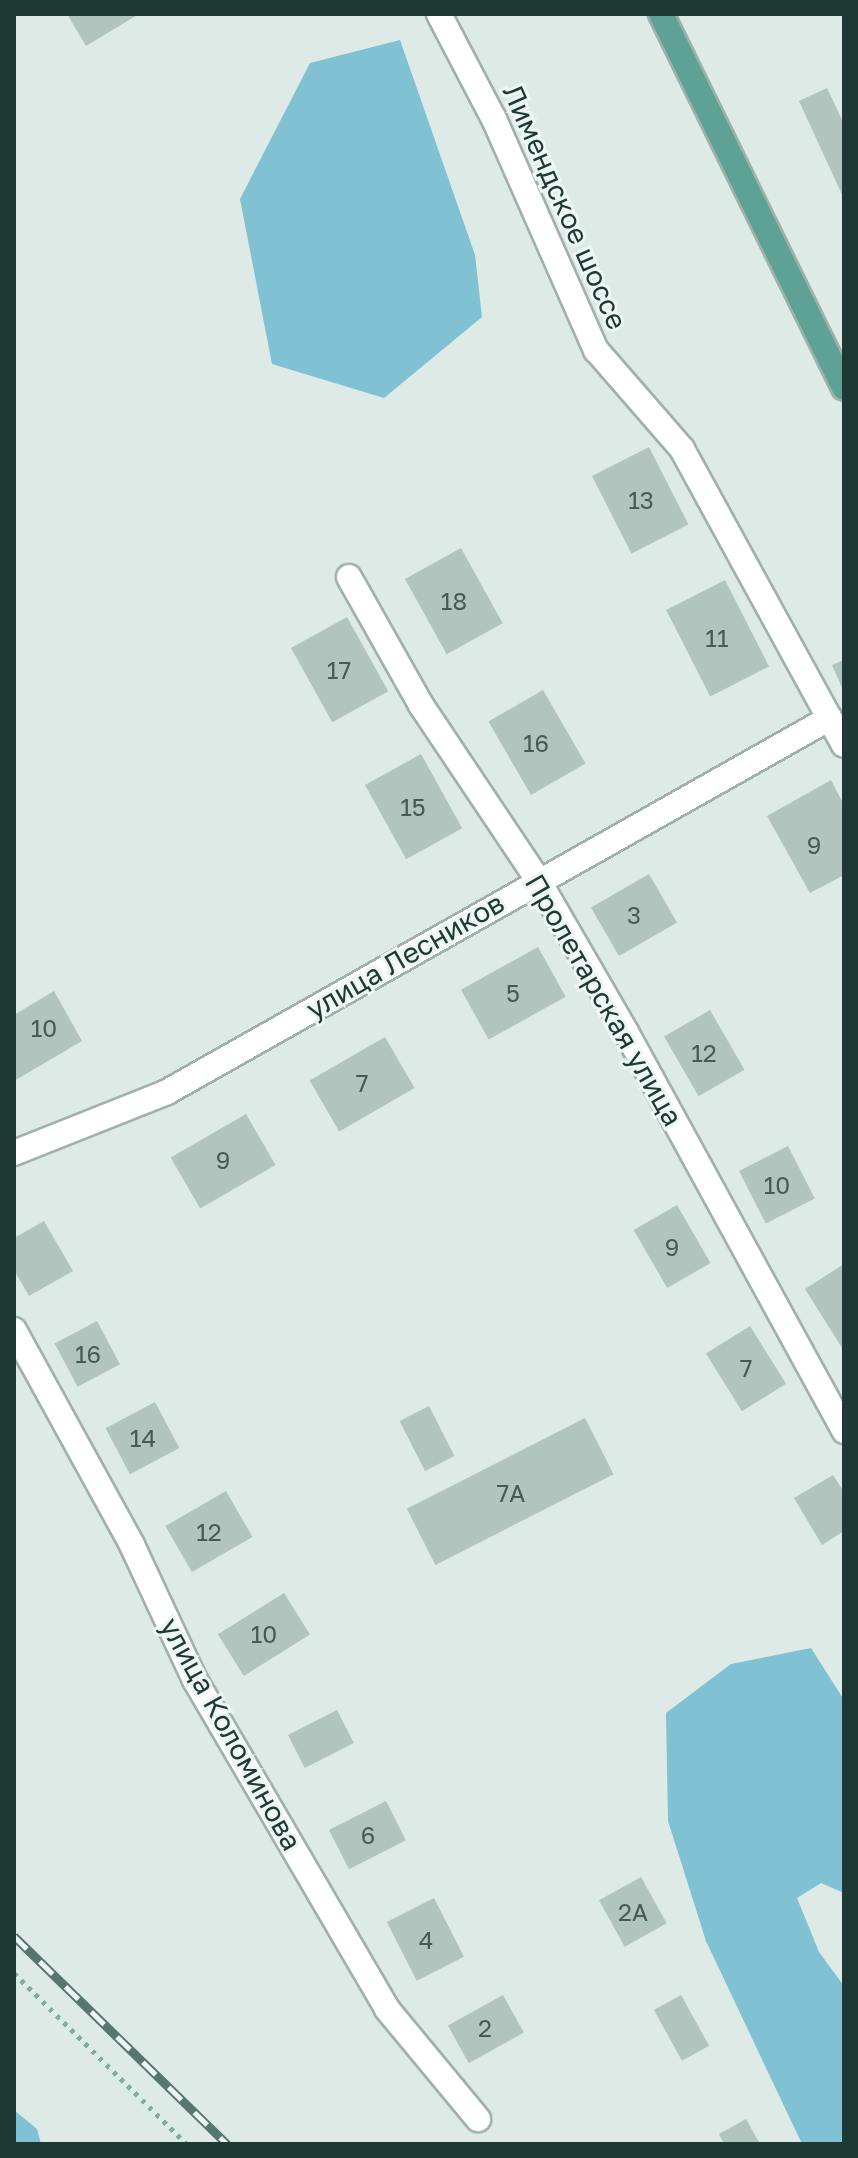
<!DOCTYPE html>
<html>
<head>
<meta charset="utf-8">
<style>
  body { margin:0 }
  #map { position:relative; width:858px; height:2158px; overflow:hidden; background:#ddeae5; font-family:"Golos Text",sans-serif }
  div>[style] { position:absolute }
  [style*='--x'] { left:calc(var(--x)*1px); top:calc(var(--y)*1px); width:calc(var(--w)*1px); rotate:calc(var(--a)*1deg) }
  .water>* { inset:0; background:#80c1d3 }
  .building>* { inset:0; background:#b2c4be; transform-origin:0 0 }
  .path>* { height:5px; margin-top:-2.5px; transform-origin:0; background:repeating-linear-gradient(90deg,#7bafa2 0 4px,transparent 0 10px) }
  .roads { filter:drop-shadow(2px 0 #a0b1ac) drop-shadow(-2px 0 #a0b1ac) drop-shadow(0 2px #a0b1ac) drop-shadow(0 -2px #a0b1ac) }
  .minor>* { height:24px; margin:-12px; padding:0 12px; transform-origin:12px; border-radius:12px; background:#fff }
  .major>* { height:24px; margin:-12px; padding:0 12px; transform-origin:12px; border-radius:12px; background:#5ea295 }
  .rail>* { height:9px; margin-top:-4.5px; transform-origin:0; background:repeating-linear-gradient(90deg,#edf6f2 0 18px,#587670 0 36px); box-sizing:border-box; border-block:2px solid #587670 }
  span { translate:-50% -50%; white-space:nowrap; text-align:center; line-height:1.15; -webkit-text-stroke:6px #edf6f2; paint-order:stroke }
  .number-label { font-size:24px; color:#435c56 }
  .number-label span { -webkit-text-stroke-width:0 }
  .street-label { font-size:28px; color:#1e3934 }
  .frame { position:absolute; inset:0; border:16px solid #1e3934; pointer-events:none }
</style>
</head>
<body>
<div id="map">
  <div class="water">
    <div style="clip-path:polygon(400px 40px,475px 255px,482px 317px,384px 398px,272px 364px,240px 199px,310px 63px)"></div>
    <div style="clip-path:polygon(811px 1648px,844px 1700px,844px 1893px,821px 1883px,797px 1898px,819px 1952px,844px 1986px,844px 2144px,802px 2144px,706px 1941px,668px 1821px,666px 1713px,731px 1664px)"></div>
    <div style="clip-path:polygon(14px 2110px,37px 2129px,41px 2144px,14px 2144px)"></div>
  </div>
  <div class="building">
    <div style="clip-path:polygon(67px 14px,139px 14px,86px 46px)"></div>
    <div style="clip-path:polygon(827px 88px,844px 124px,844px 199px,799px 101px)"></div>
    <div style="left:649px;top:447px;width:87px;height:64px;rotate:63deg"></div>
    <div style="left:461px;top:548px;width:86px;height:64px;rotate:61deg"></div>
    <div style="left:725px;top:580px;width:97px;height:66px;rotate:63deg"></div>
    <div style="left:347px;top:617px;width:85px;height:64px;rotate:61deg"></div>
    <div style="clip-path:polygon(844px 660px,844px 692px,832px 665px)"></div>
    <div style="left:543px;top:690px;width:85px;height:63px;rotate:60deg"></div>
    <div style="left:421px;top:754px;width:85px;height:64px;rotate:61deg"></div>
    <div style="clip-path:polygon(831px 780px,844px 805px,844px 875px,810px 893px,767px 816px)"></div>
    <div style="left:649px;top:874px;width:56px;height:67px;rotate:60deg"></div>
    <div style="left:538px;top:947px;width:57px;height:88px;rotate:61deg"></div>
    <div style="clip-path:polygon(54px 991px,82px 1041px,14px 1081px,14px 1015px)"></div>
    <div style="left:710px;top:1010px;width:69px;height:53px;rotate:60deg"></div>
    <div style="left:385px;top:1037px;width:59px;height:87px;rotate:60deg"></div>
    <div style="left:246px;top:1114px;width:59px;height:87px;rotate:60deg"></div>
    <div style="left:788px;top:1146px;width:59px;height:55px;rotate:63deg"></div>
    <div style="left:677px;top:1205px;width:67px;height:50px;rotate:60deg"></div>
    <div style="clip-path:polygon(44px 1221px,73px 1271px,29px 1296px,14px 1270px,14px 1238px)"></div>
    <div style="clip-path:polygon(844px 1264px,844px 1351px,805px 1289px)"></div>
    <div style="left:97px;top:1321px;width:49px;height:48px;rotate:62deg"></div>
    <div style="left:750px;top:1326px;width:68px;height:52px;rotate:58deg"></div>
    <div style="left:155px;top:1402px;width:52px;height:56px;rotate:62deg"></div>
    <div style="left:429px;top:1406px;width:56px;height:33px;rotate:63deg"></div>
    <div style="left:585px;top:1418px;width:63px;height:200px;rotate:63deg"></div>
    <div style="clip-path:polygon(833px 1475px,844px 1492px,844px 1531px,822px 1545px,794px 1498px)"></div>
    <div style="left:226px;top:1491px;width:53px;height:70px;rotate:60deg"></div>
    <div style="left:284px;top:1593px;width:49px;height:78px;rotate:58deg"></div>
    <div style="left:337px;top:1710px;width:37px;height:55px;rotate:63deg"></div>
    <div style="left:386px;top:1801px;width:44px;height:64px;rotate:63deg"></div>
    <div style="left:641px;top:1877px;width:53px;height:48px;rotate:61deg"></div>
    <div style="left:434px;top:1898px;width:66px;height:53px;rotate:63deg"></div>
    <div style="left:503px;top:1995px;width:43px;height:63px;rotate:61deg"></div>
    <div style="left:681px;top:1995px;width:58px;height:31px;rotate:61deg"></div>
    <div style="clip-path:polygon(746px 2119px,760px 2144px,724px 2144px,719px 2134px)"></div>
  </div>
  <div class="path">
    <div style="--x:14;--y:1973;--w:243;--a:44.7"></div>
  </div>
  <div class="roads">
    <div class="minor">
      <div style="--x:439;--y:14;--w:119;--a:62.4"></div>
      <div style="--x:494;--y:119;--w:253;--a:66.2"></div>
      <div style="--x:596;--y:350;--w:131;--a:49"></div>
      <div style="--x:682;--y:449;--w:337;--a:61.3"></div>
      <div style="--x:349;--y:577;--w:147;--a:60.6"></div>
      <div style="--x:421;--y:705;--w:211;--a:56.2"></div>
      <div style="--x:538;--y:880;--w:176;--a:59.9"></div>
      <div style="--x:626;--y:1032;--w:455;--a:61.3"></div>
      <div style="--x:14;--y:1153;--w:165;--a:-21.7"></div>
      <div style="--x:167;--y:1092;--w:761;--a:-29.43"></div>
      <div style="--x:14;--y:1330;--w:245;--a:61.2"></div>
      <div style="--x:132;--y:1545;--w:149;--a:65"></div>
      <div style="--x:195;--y:1680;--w:381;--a:59.7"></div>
      <div style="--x:387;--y:2009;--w:143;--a:50.4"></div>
    </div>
    <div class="major">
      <div style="--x:661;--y:14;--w:416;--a:63.9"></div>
    </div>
  </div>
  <div class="rail">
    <div style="--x:14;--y:1936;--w:298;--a:44.3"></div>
  </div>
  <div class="number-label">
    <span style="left:641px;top:500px">13</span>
    <span style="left:454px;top:601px">18</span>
    <span style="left:717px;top:638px">11</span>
    <span style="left:339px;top:670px">17</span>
    <span style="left:536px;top:743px">16</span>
    <span style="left:413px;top:807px">15</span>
    <span style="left:814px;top:845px">9</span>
    <span style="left:634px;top:915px">3</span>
    <span style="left:513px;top:993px">5</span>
    <span style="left:44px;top:1028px">10</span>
    <span style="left:704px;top:1053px">12</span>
    <span style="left:362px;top:1083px">7</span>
    <span style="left:223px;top:1160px">9</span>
    <span style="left:777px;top:1185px">10</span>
    <span style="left:672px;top:1247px">9</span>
    <span style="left:88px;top:1354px">16</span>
    <span style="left:746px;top:1368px">7</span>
    <span style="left:143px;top:1438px">14</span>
    <span style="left:511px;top:1493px">7А</span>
    <span style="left:209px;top:1532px">12</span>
    <span style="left:264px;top:1634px">10</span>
    <span style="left:368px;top:1835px">6</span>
    <span style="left:633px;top:1912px">2А</span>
    <span style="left:426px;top:1940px">4</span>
    <span style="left:485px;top:2028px">2</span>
  </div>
  <div class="street-label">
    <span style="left:565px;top:207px;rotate:66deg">Лимендское шоссе</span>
    <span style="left:405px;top:956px;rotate:-30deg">улица Лесников</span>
    <span style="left:604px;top:1000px;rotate:60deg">Пролетарская улица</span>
    <span style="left:231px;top:1734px;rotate:61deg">улица Коломинова</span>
  </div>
  <div class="frame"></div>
</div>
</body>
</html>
